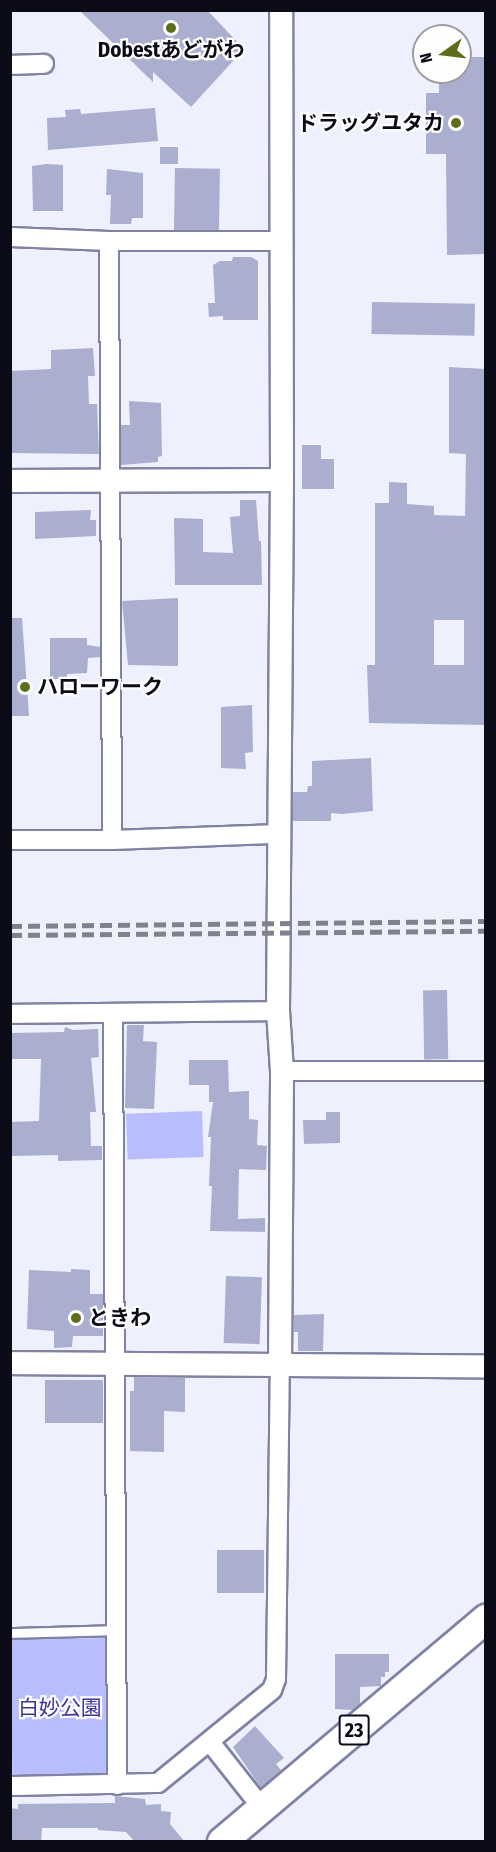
<!DOCTYPE html>
<html>
<head>
<meta charset="utf-8">
<style>
  body { margin:0 }
  #map { position:relative; width:496px; height:1852px; overflow:hidden; background:#eef0fe; font-family:"Fira Sans Condensed","Noto Sans JP",sans-serif }
  div>[style] { position:absolute }
  [style*='--x'] { left:calc(var(--x)*1px); top:calc(var(--y)*1px); width:calc(var(--w)*1px); rotate:calc(var(--a)*1deg) }
  .green>* { inset:0; background:#b8bdfe; transform-origin:0 0 }
  .building>* { inset:0; background:#aaaecf; transform-origin:0 0 }
  .roads { filter:drop-shadow(2px 0 #7f82a2) drop-shadow(-2px 0 #7f82a2) drop-shadow(0 2px #7f82a2) drop-shadow(0 -2px #7f82a2) }
  .service>* { height:9px; margin:-4.5px; padding:0 4.5px; transform-origin:4.5px; border-radius:4.5px; background:#fff }
  .minor>* { height:18px; margin:-9px; padding:0 9px; transform-origin:9px; border-radius:9px; background:#fff }
  .tertiary>* { height:22px; margin:-11px; padding:0 11px; transform-origin:11px; border-radius:11px; background:#fff }
  .primary>* { height:28px; margin:-14px; padding:0 14px; transform-origin:14px; border-radius:14px; background:#fff }
  .rail>* { height:4.5px; margin-top:-2.25px; transform-origin:0; background:repeating-linear-gradient(90deg,#7f818e 0 12px,transparent 0 18px) }
  .dots>* { width:16px; height:16px; translate:-50% -50%; box-sizing:border-box; border:3px solid #fefefe; border-radius:50% }
  span { translate:-50% -50%; white-space:nowrap; text-align:center; line-height:1.15; -webkit-text-stroke:4.5px #fefefe; paint-order:stroke }
  .shield-label span { padding:2px 4px; background:#fefefe; border:2px solid; border-radius:4px; -webkit-text-stroke-width:0 }
  .shield-label { font-size:20px; color:#0b0c18; font-weight:700 }
  .poi-label { font-size:21px; color:#0b0c18; font-weight:700 }
  .right { translate:-100% -50%; text-align:right }
  .left { translate:0 -50%; text-align:left }
  .park-label { font-size:21px; color:#3d3599 }
  .frame { position:absolute; inset:0; border:12px solid #0b0c18; pointer-events:none }
  .north { position:absolute; left:412px; top:24px; width:60px; height:60px; box-sizing:border-box; background:#fefefe; border:2px solid #9d9da2; border-radius:50%; rotate:256deg; font-size:16px; font-weight:700; line-height:24px; text-align:center; color:#0b0c18 }
  .north::after { content:''; display:block; margin:auto; width:21px; height:27px; background:#5d6d19; clip-path:polygon(50% 0,100% 100%,50% 72%,0 100%) }
</style>
</head>
<body>
<div id="map">
  <div class="green">
    <div style="left:202px;top:1111px;width:46px;height:76px;rotate:88deg"></div>
    <div style="left:109px;top:1638px;width:139px;height:99px;rotate:89deg"></div>
  </div>
  <div class="building">
    <div style="clip-path:polygon(79px 10px,207px 10px,244px 49px,191px 107px,153px 72px,153px 82px)"></div>
    <div style="clip-path:polygon(460px 57px,486px 57px,486px 254px,447px 255px,446px 154px,426px 154px,426px 93px,439px 93px,439px 72px,460px 72px)"></div>
    <div style="clip-path:polygon(155px 108px,158px 141px,48px 150px,47px 118px,66px 117px,65px 110px,80px 109px,81px 114px)"></div>
    <div style="left:160px;top:147px;width:18px;height:17px"></div>
    <div style="clip-path:polygon(46px 164px,63px 165px,63px 211px,33px 211px,32px 166px)"></div>
    <div style="left:175px;top:168px;width:45px;height:62px;rotate:1deg"></div>
    <div style="clip-path:polygon(107px 169px,143px 173px,143px 218px,132px 218px,131px 224px,110px 224px,111px 195px,106px 195px)"></div>
    <div style="clip-path:polygon(233px 257px,251px 257px,258px 261px,258px 320px,223px 320px,223px 316px,209px 317px,208px 303px,215px 303px,213px 265px,220px 261px,232px 261px)"></div>
    <div style="left:372px;top:302px;width:103px;height:32px;rotate:1deg"></div>
    <div style="clip-path:polygon(93px 348px,95px 376px,88px 376px,89px 404px,97px 404px,99px 454px,10px 453px,10px 371px,51px 369px,51px 350px)"></div>
    <div style="clip-path:polygon(evenodd,449px 367px,486px 369px,486px 725px,369px 723px,367px 665px,375px 665px,375px 503px,389px 503px,389px 482px,407px 483px,407px 504px,434px 506px,434px 515px,465px 516px,466px 454px,449px 453px,449px 367px,434px 620px,464px 620px,464px 665px,434px 665px,434px 620px)"></div>
    <div style="clip-path:polygon(129px 401px,161px 403px,162px 456px,158px 457px,158px 462px,121px 465px,121px 425px,130px 425px)"></div>
    <div style="clip-path:polygon(302px 445px,321px 445px,321px 459px,334px 459px,334px 489px,302px 489px)"></div>
    <div style="clip-path:polygon(240px 500px,256px 500px,259px 541px,261px 541px,262px 585px,175px 585px,174px 518px,203px 519px,203px 552px,233px 553px,230px 517px,240px 516px)"></div>
    <div style="clip-path:polygon(91px 510px,90px 520px,96px 520px,96px 536px,35px 539px,35px 512px)"></div>
    <div style="clip-path:polygon(178px 598px,178px 666px,128px 665px,122px 601px)"></div>
    <div style="clip-path:polygon(11px 618px,22px 618px,29px 716px,10px 716px)"></div>
    <div style="clip-path:polygon(50px 638px,87px 638px,87px 645px,100px 647px,100px 657px,88px 658px,87px 673px,67px 674px,67px 679px,50px 679px)"></div>
    <div style="clip-path:polygon(252px 705px,253px 752px,245px 753px,246px 769px,221px 768px,221px 707px)"></div>
    <div style="clip-path:polygon(371px 758px,373px 811px,342px 814px,331px 813px,331px 821px,293px 821px,293px 792px,307px 792px,308px 786px,312px 786px,312px 761px)"></div>
    <div style="left:447px;top:990px;width:69px;height:24px;rotate:89deg"></div>
    <div style="clip-path:polygon(127px 1025px,144px 1025px,143px 1041px,157px 1042px,154px 1109px,125px 1108px)"></div>
    <div style="clip-path:polygon(65px 1027px,73px 1030px,98px 1029px,99px 1057px,91px 1058px,96px 1112px,90px 1112px,91px 1146px,102px 1146px,102px 1160px,58px 1161px,58px 1155px,10px 1156px,10px 1122px,39px 1121px,41px 1059px,10px 1059px,10px 1033px,64px 1032px)"></div>
    <div style="clip-path:polygon(189px 1060px,228px 1060px,229px 1092px,249px 1091px,249px 1119px,258px 1120px,257px 1145px,267px 1146px,266px 1170px,239px 1169px,238px 1219px,265px 1218px,265px 1232px,210px 1231px,212px 1186px,209px 1186px,211px 1137px,208px 1137px,213px 1102px,209px 1102px,209px 1085px,189px 1085px)"></div>
    <div style="clip-path:polygon(326px 1112px,340px 1112px,340px 1143px,304px 1144px,303px 1120px,326px 1120px)"></div>
    <div style="clip-path:polygon(71px 1269px,90px 1270px,90px 1294px,103px 1294px,103px 1336px,73px 1336px,72px 1347px,54px 1348px,54px 1331px,27px 1329px,29px 1270px,71px 1272px)"></div>
    <div style="left:226px;top:1276px;width:36px;height:67px;rotate:2deg"></div>
    <div style="clip-path:polygon(324px 1314px,323px 1351px,298px 1351px,298px 1332px,294px 1332px,294px 1315px)"></div>
    <div style="clip-path:polygon(134px 1377px,185px 1378px,185px 1412px,164px 1411px,164px 1452px,130px 1451px,130px 1391px,134px 1391px)"></div>
    <div style="left:45px;top:1380px;width:58px;height:43px"></div>
    <div style="left:217px;top:1550px;width:47px;height:43px"></div>
    <div style="clip-path:polygon(335px 1654px,389px 1654px,389px 1672px,385px 1672px,385px 1677px,381px 1677px,381px 1686px,360px 1687px,360px 1704px,353px 1710px,335px 1709px)"></div>
    <div style="clip-path:polygon(255px 1726px,284px 1758px,276px 1764px,281px 1770px,261px 1788px,233px 1747px)"></div>
    <div style="clip-path:polygon(115px 1796px,145px 1799px,146px 1805px,161px 1804px,161px 1811px,171px 1812px,170px 1824px,185px 1842px,135px 1842px,126px 1832px,98px 1830px,98px 1828px,42px 1828px,41px 1842px,10px 1842px,10px 1808px,18px 1809px,18px 1804px,115px 1803px)"></div>
  </div>
  <div class="roads">
    <div class="service">
      <div style="--x:10;--y:1633;--w:106;--a:-1.6"></div>
    </div>
    <div class="minor">
      <div style="--x:10;--y:65;--w:34;--a:-2"></div>
      <div style="--x:10;--y:237;--w:99;--a:2.3"></div>
      <div style="--x:109;--y:241;--w:174;--a:0"></div>
      <div style="--x:109;--y:241;--w:599;--a:89.71"></div>
      <div style="--x:10;--y:840;--w:102;--a:0"></div>
      <div style="--x:112;--y:840;--w:167;--a:-2.1"></div>
      <div style="--x:10;--y:1014;--w:268;--a:-0.6"></div>
      <div style="--x:113;--y:1014;--w:771;--a:89.7"></div>
      <div style="--x:282;--y:1071;--w:204;--a:0"></div>
      <div style="--x:210;--y:1742;--w:85;--a:51.7"></div>
      <div style="--x:10;--y:1786;--w:148;--a:-1.2"></div>
      <div style="--x:158;--y:1783;--w:147;--a:-39.2"></div>
      <div style="--x:272;--y:1690;--w:12;--a:-70"></div>
      <div style="--x:276;--y:1679;--w:314;--a:-89.3"></div>
    </div>
    <div class="tertiary">
      <div style="--x:10;--y:481;--w:272;--a:-0.2"></div>
      <div style="--x:10;--y:1363;--w:476;--a:0.4"></div>
      <div style="--x:280;--y:1365;--w:294;--a:-89.6"></div>
      <div style="--x:282;--y:1071;--w:60;--a:-93.8"></div>
      <div style="--x:278;--y:1011;--w:531;--a:-89.57"></div>
      <div style="--x:282;--y:480;--w:470;--a:-90.1"></div>
    </div>
    <div class="primary">
      <div style="--x:222;--y:1842;--w:346;--a:-40.2"></div>
    </div>
  </div>
  <div class="rail">
    <div style="--x:10;--y:926;--w:476;--a:-0.6"></div>
    <div style="--x:10;--y:935;--w:476;--a:-0.5"></div>
  </div>
  <div class="dots">
    <div style="left:171px;top:28px;background:#5d6d19"></div>
    <div style="left:456px;top:123px;background:#5d6d19"></div>
    <div style="left:25px;top:687px;background:#5d6d19"></div>
    <div style="left:76px;top:1318px;background:#5d6d19"></div>
  </div>
  <div class="shield-label">
    <span style="left:354px;top:1730px">23</span>
  </div>
  <div class="poi-label">
    <span style="left:171px;top:50px">Dobestあどがわ</span>
    <span class="right" style="left:444px;top:123px">ドラッグユタカ</span>
    <span class="left" style="left:37px;top:687px">ハローワーク</span>
    <span class="left" style="left:88px;top:1318px">ときわ</span>
  </div>
  <div class="park-label">
    <span style="left:60px;top:1708px">白妙公園</span>
  </div>
  <div class="frame"></div>
  <div class="north">N</div>
</div>
</body>
</html>
